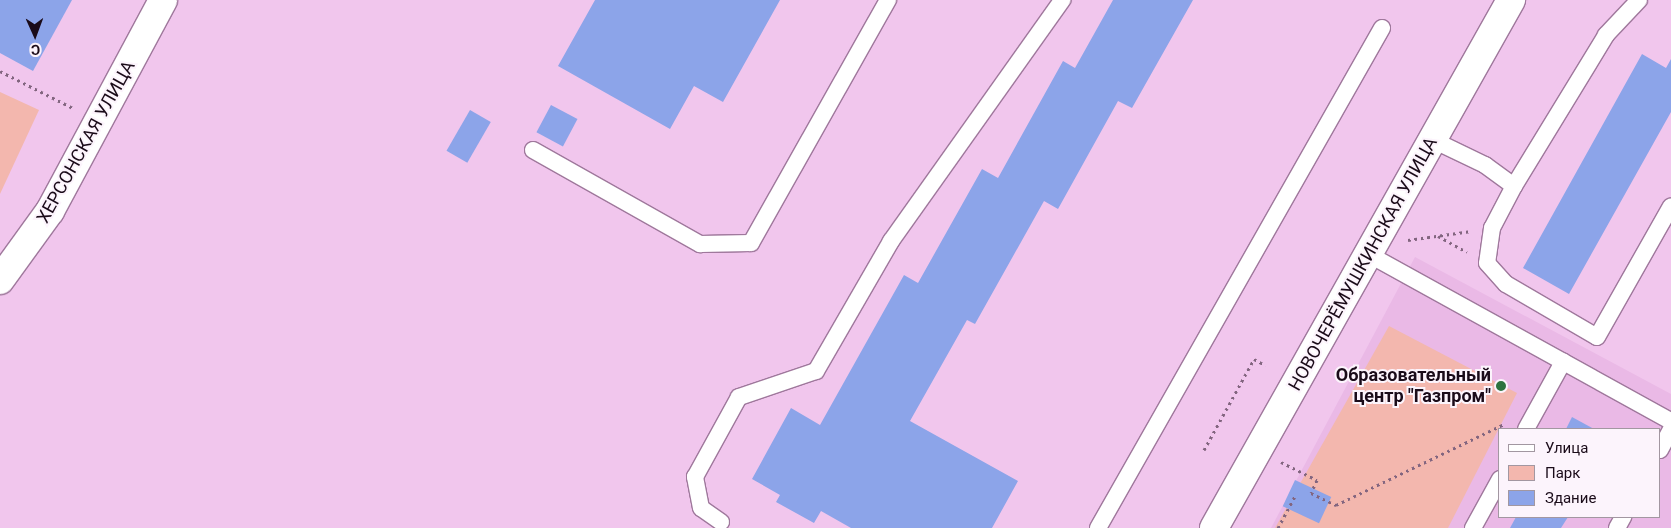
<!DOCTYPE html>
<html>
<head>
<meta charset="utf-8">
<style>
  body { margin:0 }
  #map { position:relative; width:1671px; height:528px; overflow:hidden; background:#f1c6ed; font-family:Roboto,sans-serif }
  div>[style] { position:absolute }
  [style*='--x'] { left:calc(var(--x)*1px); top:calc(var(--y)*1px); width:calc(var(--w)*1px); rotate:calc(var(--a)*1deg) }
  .built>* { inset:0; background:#eab9e6 }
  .green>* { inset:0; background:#f3b7ae }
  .building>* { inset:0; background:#8ca4e9; transform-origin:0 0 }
  .path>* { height:3px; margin-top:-1.5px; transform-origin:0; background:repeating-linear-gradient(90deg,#82657f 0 2.5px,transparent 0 6.5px) }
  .roads { filter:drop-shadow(1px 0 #9f789c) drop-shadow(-1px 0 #9f789c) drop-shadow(0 1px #9f789c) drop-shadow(0 -1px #9f789c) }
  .service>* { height:16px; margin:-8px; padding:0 8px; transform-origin:8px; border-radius:8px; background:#fff }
  .minor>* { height:28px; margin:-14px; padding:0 14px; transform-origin:14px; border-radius:14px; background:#fff }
  .tertiary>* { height:28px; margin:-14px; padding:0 14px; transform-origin:14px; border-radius:14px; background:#fff }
  .dots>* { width:14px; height:14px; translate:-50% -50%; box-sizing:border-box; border:2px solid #fcf4fc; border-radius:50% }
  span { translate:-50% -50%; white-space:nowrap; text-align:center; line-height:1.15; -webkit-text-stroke:4px #fcf4fc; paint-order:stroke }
  .street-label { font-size:18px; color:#1a0b19 }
  .poi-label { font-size:18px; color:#1a0b19; font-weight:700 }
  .right { translate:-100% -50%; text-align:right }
  .legend { position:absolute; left:1498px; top:428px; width:162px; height:90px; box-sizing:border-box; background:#fcf4fc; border:1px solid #a297a1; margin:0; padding:6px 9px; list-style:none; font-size:15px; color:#1a0b19 }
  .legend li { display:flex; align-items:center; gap:10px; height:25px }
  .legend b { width:25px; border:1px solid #a297a1 }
  .north { position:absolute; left:10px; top:10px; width:50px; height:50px; -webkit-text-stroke:4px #fcf4fc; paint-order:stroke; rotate:178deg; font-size:14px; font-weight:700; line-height:20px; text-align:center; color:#1a0b19 }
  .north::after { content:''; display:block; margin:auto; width:18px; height:22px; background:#1a0b19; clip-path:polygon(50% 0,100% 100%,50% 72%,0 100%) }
</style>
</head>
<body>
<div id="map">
  <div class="built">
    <div style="clip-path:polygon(evenodd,1415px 257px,1671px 394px,1671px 528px,1271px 528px,1415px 257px,1500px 429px,1660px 429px,1660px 517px,1500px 517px,1500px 429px)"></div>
  </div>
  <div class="green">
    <div style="clip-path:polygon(0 92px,39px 110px,0 194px)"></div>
    <div style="clip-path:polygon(1389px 326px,1517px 393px,1448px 528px,1275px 528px)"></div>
  </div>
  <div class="building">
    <div style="clip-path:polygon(0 0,72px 0,33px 71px,0 53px)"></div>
    <div style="clip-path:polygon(595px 0,780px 0,723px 102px,694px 86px,670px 129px,558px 66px)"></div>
    <div style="clip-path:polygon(1113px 0,1193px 0,1132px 108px,1118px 101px,1058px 209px,1044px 201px,975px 324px,967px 320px,910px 421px,1018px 481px,992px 528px,851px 528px,821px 511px,814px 523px,776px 502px,780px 495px,752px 479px,791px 408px,820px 425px,904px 275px,918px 283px,982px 169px,998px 178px,1063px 61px,1075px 68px)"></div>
    <div style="clip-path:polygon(1642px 54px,1666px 68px,1671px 59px,1671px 112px,1569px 294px,1523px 268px)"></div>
    <div style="left:551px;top:105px;width:30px;height:31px;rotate:28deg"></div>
    <div style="left:470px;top:110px;width:24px;height:47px;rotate:30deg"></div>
    <div style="clip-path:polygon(1572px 417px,1594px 429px,1566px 429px)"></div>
    <div style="left:1295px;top:480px;width:40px;height:29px;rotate:25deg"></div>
    <div style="clip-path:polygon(1516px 517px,1568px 517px,1561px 528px,1510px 528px)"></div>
  </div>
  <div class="path">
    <div style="--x:0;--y:71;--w:82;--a:26.9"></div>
    <div style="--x:1438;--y:236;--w:33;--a:29"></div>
    <div style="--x:1408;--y:240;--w:64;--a:-8.1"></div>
    <div style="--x:1204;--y:450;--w:104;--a:-61.2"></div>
    <div style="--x:1254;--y:359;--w:13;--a:29"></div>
    <div style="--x:1281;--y:462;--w:40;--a:26.6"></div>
    <div style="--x:1317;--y:480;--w:14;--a:115"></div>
    <div style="--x:1311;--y:493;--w:28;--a:26"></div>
    <div style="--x:1336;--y:505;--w:187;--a:-25.7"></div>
    <div style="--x:1278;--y:528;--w:38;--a:-62"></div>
  </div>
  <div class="roads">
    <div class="service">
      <div style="--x:1433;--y:140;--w:58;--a:25.7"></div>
      <div style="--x:1485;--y:165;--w:36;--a:36"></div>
      <div style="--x:1514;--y:186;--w:177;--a:-58.6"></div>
      <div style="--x:1606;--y:35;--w:48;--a:-46.7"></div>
      <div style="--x:533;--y:150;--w:192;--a:29.4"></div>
      <div style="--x:700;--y:244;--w:51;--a:-1.1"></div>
      <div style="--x:751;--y:243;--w:279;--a:-60.6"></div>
      <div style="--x:1514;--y:186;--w:47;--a:117.6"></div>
      <div style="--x:1492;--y:228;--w:35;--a:98"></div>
      <div style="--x:1487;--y:263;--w:28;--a:48"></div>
      <div style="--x:1506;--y:284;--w:105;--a:30.2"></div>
      <div style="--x:1597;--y:337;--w:150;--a:-60.5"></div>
      <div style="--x:1368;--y:254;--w:346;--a:28.9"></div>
      <div style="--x:1526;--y:429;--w:77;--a:-61.1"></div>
      <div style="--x:1660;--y:450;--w:24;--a:-62"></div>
      <div style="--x:721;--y:522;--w:24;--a:-145"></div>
      <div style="--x:701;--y:508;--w:32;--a:-101"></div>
      <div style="--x:695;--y:477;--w:91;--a:-61.2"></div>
      <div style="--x:739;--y:397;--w:81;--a:-18.7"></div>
      <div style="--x:816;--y:371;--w:150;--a:-60"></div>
      <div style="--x:891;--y:241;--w:296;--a:-54.6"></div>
      <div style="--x:1098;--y:528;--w:575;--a:-60.4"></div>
      <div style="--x:1473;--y:528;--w:56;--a:-61.1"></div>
      <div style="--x:1617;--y:528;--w:13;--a:-61"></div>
    </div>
    <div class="minor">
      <div style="--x:0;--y:280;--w:85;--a:-54.1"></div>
      <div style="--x:50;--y:211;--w:239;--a:-61.8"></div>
    </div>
    <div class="tertiary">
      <div style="--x:1214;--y:528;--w:606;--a:-60.64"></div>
    </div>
  </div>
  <div class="dots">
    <div style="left:1501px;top:386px;background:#2e733f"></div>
  </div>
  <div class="street-label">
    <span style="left:86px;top:142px;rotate:-61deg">ХЕРСОНСКАЯ УЛИЦА</span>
    <span style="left:1363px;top:264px;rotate:-61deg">НОВОЧЕРЁМУШКИНСКАЯ УЛИЦА</span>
  </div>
  <div class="poi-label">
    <span class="right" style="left:1491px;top:386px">Образовательный<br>центр "Газпром"</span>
  </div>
  <ul class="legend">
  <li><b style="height:6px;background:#fff"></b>Улица</li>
  <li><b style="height:14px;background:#f3b7ae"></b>Парк</li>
  <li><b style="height:14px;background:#8ca4e9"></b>Здание</li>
  </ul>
  <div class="north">С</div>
</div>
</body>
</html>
